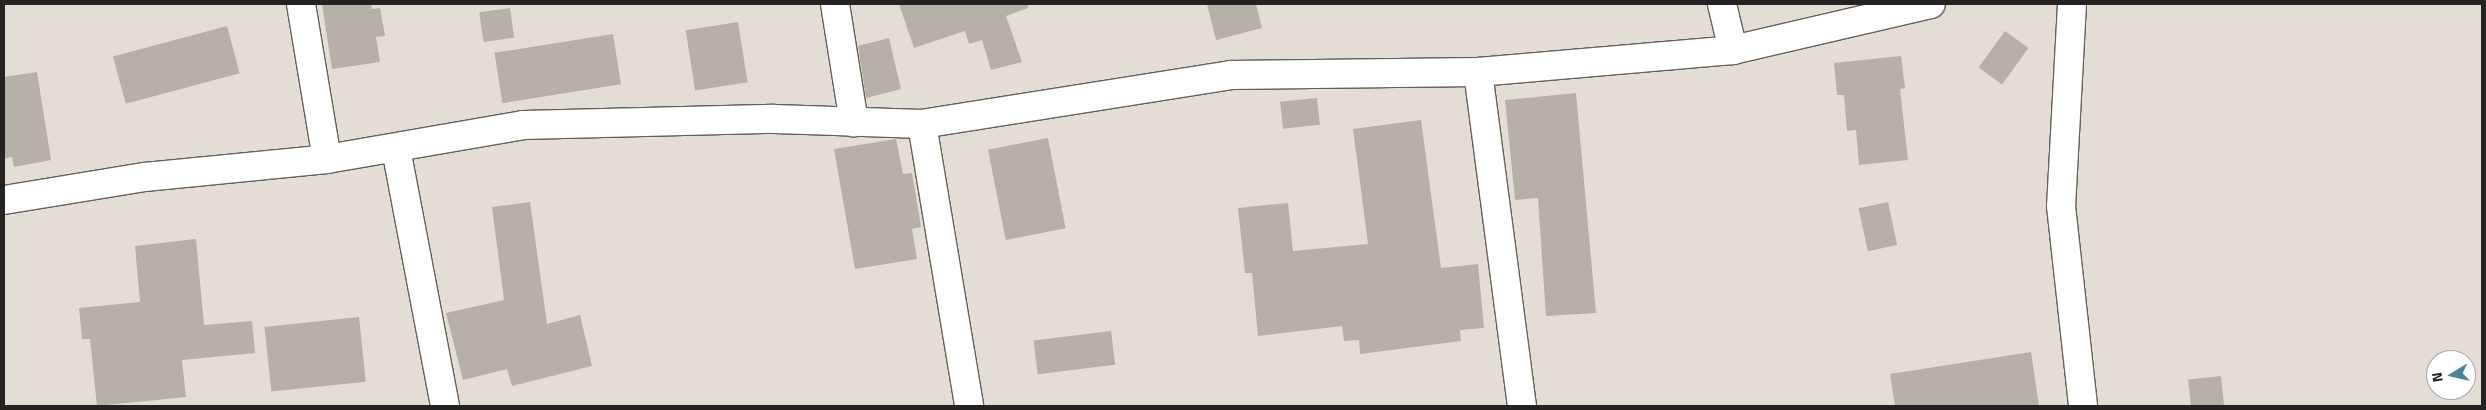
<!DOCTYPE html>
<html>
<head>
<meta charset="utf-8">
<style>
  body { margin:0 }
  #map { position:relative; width:2486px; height:410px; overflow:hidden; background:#e3ddd6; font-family:"Titillium Web",sans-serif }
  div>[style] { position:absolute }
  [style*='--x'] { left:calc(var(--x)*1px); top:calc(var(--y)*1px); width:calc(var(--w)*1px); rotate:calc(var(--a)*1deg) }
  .building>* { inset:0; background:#b6b0a9; transform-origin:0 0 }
  .roads { filter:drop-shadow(1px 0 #65605a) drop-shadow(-1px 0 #65605a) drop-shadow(0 1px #65605a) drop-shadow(0 -1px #65605a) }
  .street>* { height:28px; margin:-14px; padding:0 14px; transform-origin:14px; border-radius:14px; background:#fff }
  span { translate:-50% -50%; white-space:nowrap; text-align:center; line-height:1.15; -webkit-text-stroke:4px #fff; paint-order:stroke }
  .frame { position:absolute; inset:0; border:5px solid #252321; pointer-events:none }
  .north { position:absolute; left:2426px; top:350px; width:50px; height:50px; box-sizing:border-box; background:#fff; border:1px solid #a8a7a6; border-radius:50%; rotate:261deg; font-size:14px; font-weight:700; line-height:20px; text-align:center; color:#252321 }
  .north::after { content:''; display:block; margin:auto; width:18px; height:22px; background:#448598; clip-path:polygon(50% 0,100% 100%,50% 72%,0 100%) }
</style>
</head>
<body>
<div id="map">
  <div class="building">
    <div style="clip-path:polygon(322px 4px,371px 4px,372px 9px,380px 8px,385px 36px,376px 37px,380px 62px,332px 69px)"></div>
    <div style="clip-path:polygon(899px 4px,1028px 4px,1028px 8px,1006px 16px,1022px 62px,991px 70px,982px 40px,969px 44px,965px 31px,914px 48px)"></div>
    <div style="clip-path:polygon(1207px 4px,1256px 4px,1262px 28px,1216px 40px)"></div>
    <div style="left:510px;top:8px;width:30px;height:31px;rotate:82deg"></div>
    <div style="left:738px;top:22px;width:61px;height:53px;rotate:81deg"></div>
    <div style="left:227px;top:26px;width:49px;height:118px;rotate:75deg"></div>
    <div style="left:2005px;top:31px;width:29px;height:45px;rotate:36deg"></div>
    <div style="left:613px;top:34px;width:51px;height:120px;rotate:81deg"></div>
    <div style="clip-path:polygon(889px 38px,901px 89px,866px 98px,858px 46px)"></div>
    <div style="clip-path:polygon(1901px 56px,1905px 88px,1900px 89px,1908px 160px,1859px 165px,1856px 130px,1847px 131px,1844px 95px,1837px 95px,1834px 63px)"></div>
    <div style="clip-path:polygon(37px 72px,51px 160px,14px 167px,12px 157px,4px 159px,4px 77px)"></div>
    <div style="clip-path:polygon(1576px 93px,1596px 313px,1546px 316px,1538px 198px,1515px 200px,1505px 100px)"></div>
    <div style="left:1317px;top:98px;width:27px;height:37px;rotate:84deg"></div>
    <div style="clip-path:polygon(1421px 120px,1441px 268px,1478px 264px,1484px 328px,1460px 330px,1461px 341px,1360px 354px,1359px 340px,1344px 341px,1342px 326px,1258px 336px,1252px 273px,1245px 273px,1238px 208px,1288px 203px,1293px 251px,1368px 244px,1353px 129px)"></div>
    <div style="left:1048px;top:138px;width:92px;height:61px;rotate:79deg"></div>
    <div style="clip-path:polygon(896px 139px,903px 174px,912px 173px,921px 227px,912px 229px,917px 259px,855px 269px,834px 149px)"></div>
    <div style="clip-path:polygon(530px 202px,547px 324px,580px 315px,592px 366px,512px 386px,507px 369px,463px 380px,446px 313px,504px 300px,492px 207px)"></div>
    <div style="left:1888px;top:202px;width:44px;height:30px;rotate:78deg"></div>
    <div style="clip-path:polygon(196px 239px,204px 325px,252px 321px,255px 353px,182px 360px,186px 397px,97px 406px,90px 339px,82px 339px,79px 308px,140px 302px,135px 246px)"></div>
    <div style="left:359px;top:317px;width:65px;height:95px;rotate:84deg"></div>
    <div style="left:1111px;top:331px;width:34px;height:78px;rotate:83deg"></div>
    <div style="clip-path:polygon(2031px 352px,2039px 406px,1895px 406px,1890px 374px)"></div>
    <div style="left:2221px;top:376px;width:30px;height:33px;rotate:84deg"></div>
  </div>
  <div class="roads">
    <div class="street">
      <div style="--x:301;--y:4;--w:157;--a:80.5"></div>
      <div style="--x:835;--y:4;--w:120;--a:80.9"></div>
      <div style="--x:1722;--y:4;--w:47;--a:76.6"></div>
      <div style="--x:2072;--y:4;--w:202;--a:93.1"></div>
      <div style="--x:2061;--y:206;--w:201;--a:83.7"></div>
      <div style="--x:1478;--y:72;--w:337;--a:82.5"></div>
      <div style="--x:922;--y:124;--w:286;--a:80.5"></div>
      <div style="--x:396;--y:149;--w:262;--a:79.2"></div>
      <div style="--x:4;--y:200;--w:143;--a:-9.3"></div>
      <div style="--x:145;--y:177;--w:183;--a:-5.6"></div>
      <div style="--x:327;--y:159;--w:199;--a:-9.8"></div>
      <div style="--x:523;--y:125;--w:251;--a:-1.4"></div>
      <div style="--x:774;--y:119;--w:148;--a:1.9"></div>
      <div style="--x:922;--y:124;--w:313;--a:-9"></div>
      <div style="--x:1231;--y:75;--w:247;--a:-0.7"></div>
      <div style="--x:1478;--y:72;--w:256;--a:-4.9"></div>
      <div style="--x:1733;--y:50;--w:203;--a:-13.1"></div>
    </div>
  </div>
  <div class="frame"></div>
  <div class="north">N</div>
</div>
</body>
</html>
